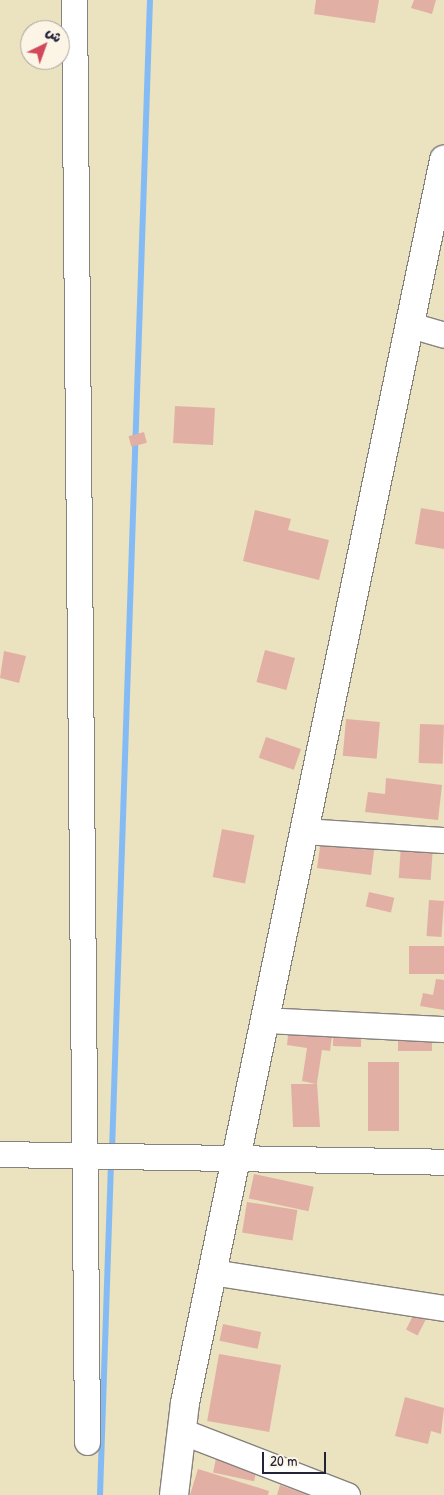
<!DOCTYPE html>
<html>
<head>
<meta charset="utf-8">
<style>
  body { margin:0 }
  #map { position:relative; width:444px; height:1495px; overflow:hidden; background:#ebe2c0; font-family:"Patrick Hand","Playpen Sans Arabic",sans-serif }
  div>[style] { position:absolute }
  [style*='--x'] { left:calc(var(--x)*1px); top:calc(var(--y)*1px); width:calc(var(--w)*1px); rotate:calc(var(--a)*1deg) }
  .stream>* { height:6px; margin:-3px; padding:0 3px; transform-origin:3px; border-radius:3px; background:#85bbf4 }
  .building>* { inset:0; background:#e2afa5; transform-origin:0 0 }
  .roads { filter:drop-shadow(1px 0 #86827e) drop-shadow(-1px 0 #86827e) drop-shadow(0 1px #86827e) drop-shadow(0 -1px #86827e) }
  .street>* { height:25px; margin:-12.5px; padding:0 12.5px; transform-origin:12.5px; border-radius:12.5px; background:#fff }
  .secondary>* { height:28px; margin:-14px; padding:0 14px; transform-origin:14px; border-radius:14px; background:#fff }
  span { translate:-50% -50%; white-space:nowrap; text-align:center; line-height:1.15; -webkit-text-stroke:4.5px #fcf5e5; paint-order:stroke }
  .north { position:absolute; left:20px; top:20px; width:50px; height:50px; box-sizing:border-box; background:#fcf5e5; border:1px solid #a5a1a1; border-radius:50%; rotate:42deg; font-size:14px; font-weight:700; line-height:20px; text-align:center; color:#22223b }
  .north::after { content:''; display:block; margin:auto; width:18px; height:22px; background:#d1495b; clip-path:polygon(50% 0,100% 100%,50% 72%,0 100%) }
  .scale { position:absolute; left:262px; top:1452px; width:64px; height:22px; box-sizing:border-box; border:2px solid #22223b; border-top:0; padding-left:6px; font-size:15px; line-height:18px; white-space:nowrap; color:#22223b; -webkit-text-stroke:4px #fcf5e5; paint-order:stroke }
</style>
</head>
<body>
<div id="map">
  <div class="stream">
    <div style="--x:112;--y:1151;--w:1152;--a:-88.11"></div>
    <div style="--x:100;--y:1495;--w:334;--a:-88.1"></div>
  </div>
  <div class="building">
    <div style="clip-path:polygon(316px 0,379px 0,375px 23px,314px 14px)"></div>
    <div style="clip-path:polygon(414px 0,436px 0,432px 14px,411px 8px)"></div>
    <div style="left:175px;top:406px;width:40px;height:37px;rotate:3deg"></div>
    <div style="left:144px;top:432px;width:11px;height:16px;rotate:75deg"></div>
    <div style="clip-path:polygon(421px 508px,444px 512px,444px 549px,415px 544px)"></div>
    <div style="clip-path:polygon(255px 510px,291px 519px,288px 530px,329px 540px,319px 580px,243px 561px)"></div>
    <div style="left:265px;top:650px;width:31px;height:33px;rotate:15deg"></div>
    <div style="clip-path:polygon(4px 651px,26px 656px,19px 683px,0 678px)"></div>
    <div style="left:346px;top:719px;width:34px;height:37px;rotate:5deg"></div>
    <div style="left:420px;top:724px;width:24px;height:39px;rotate:2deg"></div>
    <div style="left:266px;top:737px;width:37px;height:22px;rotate:19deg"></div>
    <div style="clip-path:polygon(386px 778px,442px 785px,438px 820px,365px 812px,368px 792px,385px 794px)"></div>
    <div style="clip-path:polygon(323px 826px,375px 843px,371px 875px,317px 868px)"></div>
    <div style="left:222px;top:829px;width:33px;height:49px;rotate:11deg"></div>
    <div style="left:402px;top:831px;width:32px;height:47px;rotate:4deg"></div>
    <div style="left:369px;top:892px;width:26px;height:15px;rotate:13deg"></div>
    <div style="left:429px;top:900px;width:15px;height:36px;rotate:4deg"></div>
    <div style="left:409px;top:946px;width:35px;height:28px"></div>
    <div style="clip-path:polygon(436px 979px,444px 980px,444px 1010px,420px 1006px,423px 993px,433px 995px)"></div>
    <div style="clip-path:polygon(290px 1016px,334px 1021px,330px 1051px,322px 1050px,317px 1083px,320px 1127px,293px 1127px,291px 1084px,316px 1084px,302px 1081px,307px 1048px,287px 1045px)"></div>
    <div style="left:334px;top:1016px;width:28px;height:30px;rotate:2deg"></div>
    <div style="left:398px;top:1025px;width:34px;height:26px"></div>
    <div style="left:368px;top:1062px;width:31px;height:69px"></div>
    <div style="left:254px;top:1174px;width:61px;height:25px;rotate:12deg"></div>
    <div style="left:247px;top:1202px;width:51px;height:31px;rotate:9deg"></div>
    <div style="left:416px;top:1310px;width:13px;height:22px;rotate:27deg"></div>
    <div style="left:223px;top:1324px;width:39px;height:17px;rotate:12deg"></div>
    <div style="left:219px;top:1354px;width:63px;height:68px;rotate:10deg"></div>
    <div style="clip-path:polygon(405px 1397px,444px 1408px,441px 1434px,431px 1431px,428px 1444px,395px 1436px)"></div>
    <div style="left:218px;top:1449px;width:42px;height:24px;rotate:12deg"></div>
    <div style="clip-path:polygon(198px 1469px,269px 1491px,268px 1495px,190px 1495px)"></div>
    <div style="clip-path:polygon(280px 1485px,308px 1495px,277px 1495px)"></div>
  </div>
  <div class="roads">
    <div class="street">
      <div style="--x:74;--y:0;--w:1442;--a:89.48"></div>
      <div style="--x:410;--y:325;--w:35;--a:16"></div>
      <div style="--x:304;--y:831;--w:140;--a:3.7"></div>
      <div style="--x:264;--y:1020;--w:180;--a:2.9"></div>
      <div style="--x:0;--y:1154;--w:444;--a:1"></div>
      <div style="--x:212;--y:1272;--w:235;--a:8.8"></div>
      <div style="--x:181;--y:1431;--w:178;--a:21.1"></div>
    </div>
    <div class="secondary">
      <div style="--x:174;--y:1495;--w:93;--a:-83.2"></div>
      <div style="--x:185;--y:1403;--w:1270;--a:-78.23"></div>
    </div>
  </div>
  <div class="north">ش</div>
  <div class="scale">20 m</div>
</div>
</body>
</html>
